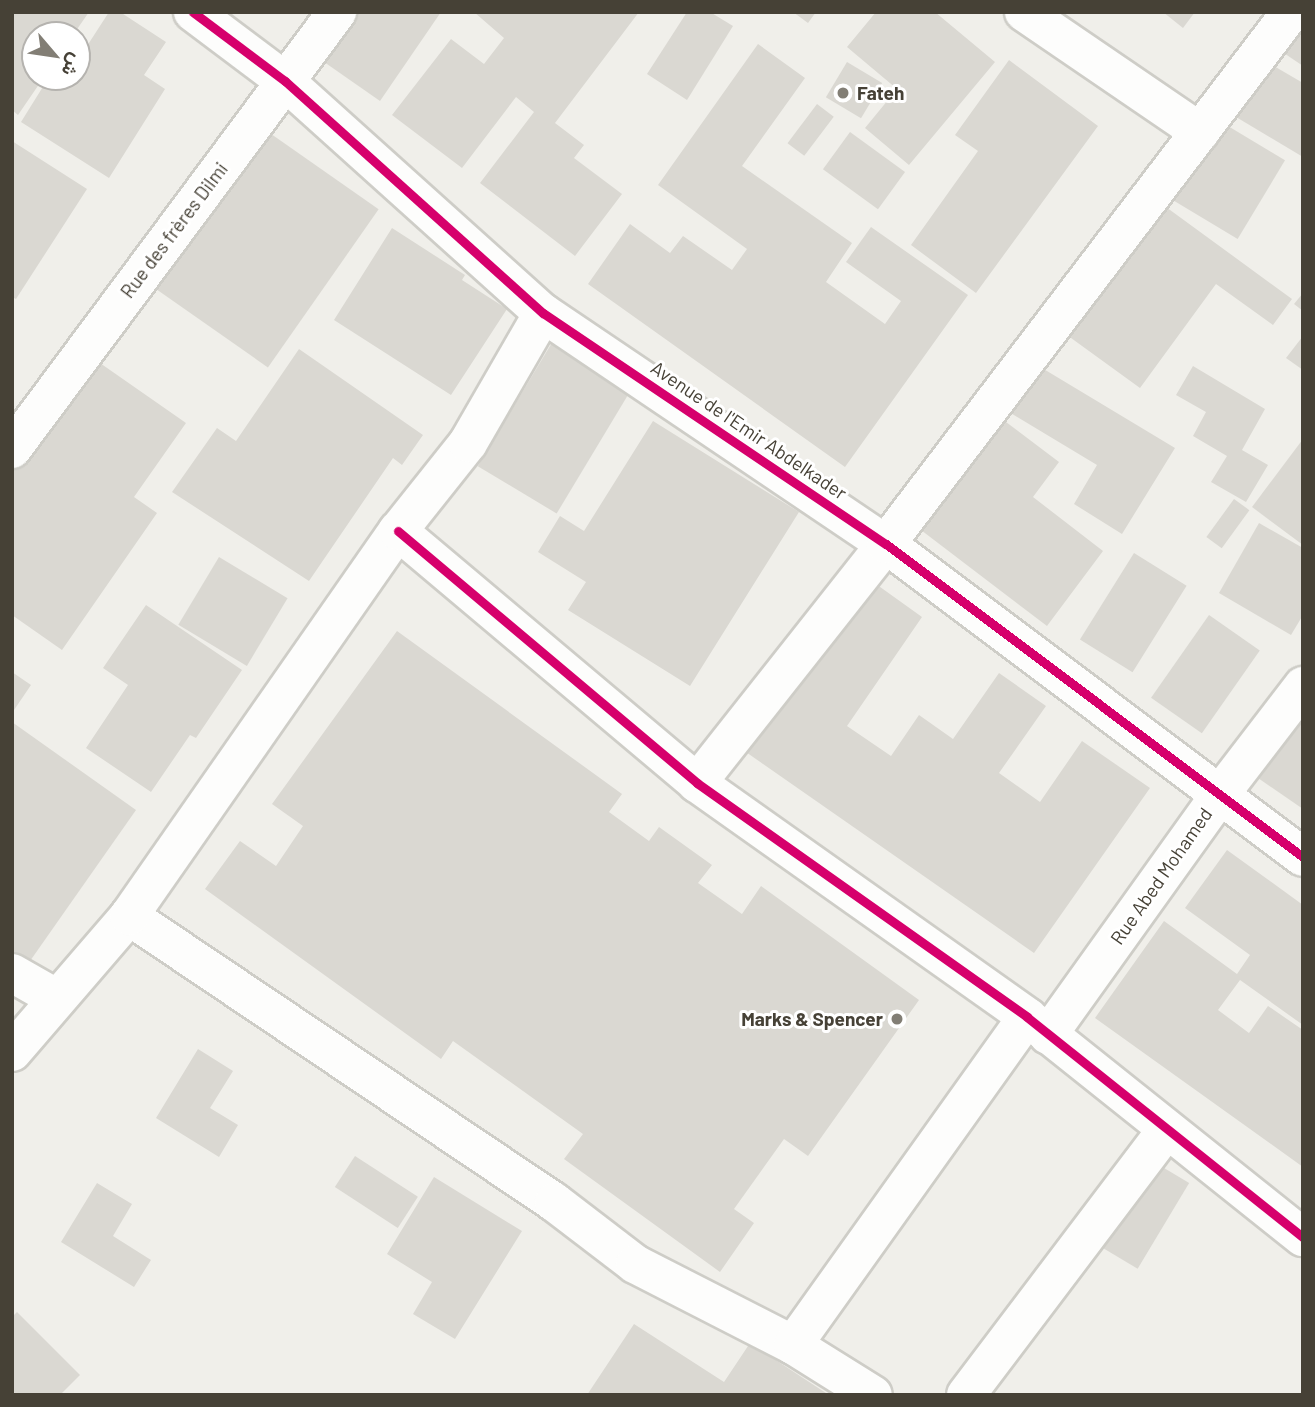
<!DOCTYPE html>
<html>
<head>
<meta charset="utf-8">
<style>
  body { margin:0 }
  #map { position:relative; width:1315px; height:1407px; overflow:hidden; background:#f0efea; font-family:Barlow,Vazirmatn,sans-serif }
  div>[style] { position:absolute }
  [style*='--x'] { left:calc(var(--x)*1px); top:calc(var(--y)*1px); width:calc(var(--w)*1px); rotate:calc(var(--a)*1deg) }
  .building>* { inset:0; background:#dad8d2; transform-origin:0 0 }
  .roads { filter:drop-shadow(2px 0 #cecdc7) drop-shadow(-2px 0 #cecdc7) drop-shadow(0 2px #cecdc7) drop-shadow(0 -2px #cecdc7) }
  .street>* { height:38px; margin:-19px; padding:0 19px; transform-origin:19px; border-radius:19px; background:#fdfdfc }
  .cycleway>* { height:9px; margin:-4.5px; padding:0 4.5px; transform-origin:4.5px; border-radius:4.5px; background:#d6006c }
  .dots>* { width:19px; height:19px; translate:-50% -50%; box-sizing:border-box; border:4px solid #fff; border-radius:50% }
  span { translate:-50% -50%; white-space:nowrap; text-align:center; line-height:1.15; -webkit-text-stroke:6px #fff; paint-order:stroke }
  .poi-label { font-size:19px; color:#464136; font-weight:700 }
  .left { translate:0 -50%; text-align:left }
  .right { translate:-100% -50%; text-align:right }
  .street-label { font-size:19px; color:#464136 }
  .frame { position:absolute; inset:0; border:14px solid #464136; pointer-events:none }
  .north { position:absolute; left:21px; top:21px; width:70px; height:70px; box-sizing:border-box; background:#fff; border:2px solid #b5b3af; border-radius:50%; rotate:119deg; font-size:19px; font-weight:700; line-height:28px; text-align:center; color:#464136 }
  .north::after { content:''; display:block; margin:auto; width:24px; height:32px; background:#827e75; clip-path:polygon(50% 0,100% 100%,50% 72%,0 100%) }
</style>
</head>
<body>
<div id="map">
  <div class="building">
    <div style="clip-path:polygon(12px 12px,89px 12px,73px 35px,35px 35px,35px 77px,44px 77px,18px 115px,12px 110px)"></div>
    <div style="clip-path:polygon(109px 12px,120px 12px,166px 42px,144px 75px,165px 89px,109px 178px,21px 122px,49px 77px,77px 77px,77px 40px,87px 46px)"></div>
    <div style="clip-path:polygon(329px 12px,441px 12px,380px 101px,304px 48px)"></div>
    <div style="clip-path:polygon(474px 12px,639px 12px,555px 123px,584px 145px,574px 158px,622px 194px,575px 256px,480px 183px,534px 112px,516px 97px,462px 168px,392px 115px,451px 39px,484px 64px,504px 38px)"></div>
    <div style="clip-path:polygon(687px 12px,710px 12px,733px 26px,687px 100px,647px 74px)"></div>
    <div style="clip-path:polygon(793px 12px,816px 12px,808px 23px)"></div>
    <div style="clip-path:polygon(876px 12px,935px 12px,995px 62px,909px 165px,865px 128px,897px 89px,847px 47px)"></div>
    <div style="clip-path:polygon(1163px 12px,1195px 12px,1183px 28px)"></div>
    <div style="clip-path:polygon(1288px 21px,1303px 31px,1303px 66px,1272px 45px)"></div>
    <div style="clip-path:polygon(758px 44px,805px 78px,742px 166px,852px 243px,826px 282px,885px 324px,901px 301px,846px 262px,871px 227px,968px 295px,845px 467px,588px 284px,630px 224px,670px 253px,683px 236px,732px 270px,747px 249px,658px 185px)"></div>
    <div style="clip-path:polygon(1257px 56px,1303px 83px,1303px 157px,1226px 111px)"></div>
    <div style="clip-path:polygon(1009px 60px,1098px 126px,976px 293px,911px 245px,978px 151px,955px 135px)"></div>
    <div style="left:847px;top:62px;width:41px;height:41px;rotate:31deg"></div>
    <div style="left:817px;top:104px;width:21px;height:49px;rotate:37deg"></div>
    <div style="left:241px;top:113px;width:168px;height:193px;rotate:35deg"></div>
    <div style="left:1213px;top:117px;width:84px;height:92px;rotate:31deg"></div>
    <div style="left:850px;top:132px;width:68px;height:46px;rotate:36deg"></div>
    <div style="clip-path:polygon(12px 141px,87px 189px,16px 299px,12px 297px)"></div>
    <div style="clip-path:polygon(1155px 199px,1292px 299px,1273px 325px,1216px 284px,1140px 388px,1060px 330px)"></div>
    <div style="clip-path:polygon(392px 228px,465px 275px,462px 280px,507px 309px,451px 395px,334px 320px)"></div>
    <div style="clip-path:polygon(1303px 293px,1303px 311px,1294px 304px)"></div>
    <div style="clip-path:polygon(1303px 336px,1303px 370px,1286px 358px)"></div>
    <div style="left:553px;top:341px;width:92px;height:146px;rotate:31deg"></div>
    <div style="clip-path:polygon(77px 347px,186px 423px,134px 497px,157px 513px,62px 650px,12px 615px,12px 417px)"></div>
    <div style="clip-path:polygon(299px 349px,423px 435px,402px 465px,393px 458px,309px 581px,172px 492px,217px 428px,236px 441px)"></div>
    <div style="clip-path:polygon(1032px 362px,1175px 448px,1122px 534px,1074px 504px,1097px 465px,1004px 409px)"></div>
    <div style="clip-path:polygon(1193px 366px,1265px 409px,1242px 450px,1268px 465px,1246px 502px,1211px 482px,1227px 456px,1193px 436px,1206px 412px,1176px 395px)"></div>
    <div style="clip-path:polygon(978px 401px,1059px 462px,1033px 497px,1103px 551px,1047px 626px,896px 511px)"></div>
    <div style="clip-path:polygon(653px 421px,799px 512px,690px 686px,568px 610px,586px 582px,538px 552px,560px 516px,584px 531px)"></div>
    <div style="clip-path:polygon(1303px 439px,1303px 545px,1252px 507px)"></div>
    <div style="left:1234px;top:499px;width:19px;height:47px;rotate:36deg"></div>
    <div style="clip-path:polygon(1259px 523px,1303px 548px,1303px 615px,1291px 635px,1219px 593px)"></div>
    <div style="left:1134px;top:553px;width:62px;height:102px;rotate:32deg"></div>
    <div style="left:219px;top:557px;width:80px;height:79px;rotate:31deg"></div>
    <div style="clip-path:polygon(855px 569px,922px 617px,847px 726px,891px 756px,919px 715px,953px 739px,999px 673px,1046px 706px,999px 773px,1040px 802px,1082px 741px,1150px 788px,1034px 953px,733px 743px)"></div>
    <div style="clip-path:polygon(146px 605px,242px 670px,196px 738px,190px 735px,151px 792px,86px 748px,128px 685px,103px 668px)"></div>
    <div style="left:1209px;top:615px;width:62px;height:101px;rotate:35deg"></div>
    <div style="clip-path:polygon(397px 631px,622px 794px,609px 812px,649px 841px,659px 827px,712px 865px,698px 883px,742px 914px,761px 886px,919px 1000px,808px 1156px,784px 1139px,734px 1209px,754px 1223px,720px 1272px,564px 1159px,583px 1134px,453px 1041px,441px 1059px,205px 889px,240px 841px,276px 866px,303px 826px,272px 804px)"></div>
    <div style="clip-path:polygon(12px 672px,31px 685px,12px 713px)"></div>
    <div style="clip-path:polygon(1303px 714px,1303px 809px,1258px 778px)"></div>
    <div style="clip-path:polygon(12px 722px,136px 810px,16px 981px,12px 978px)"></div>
    <div style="clip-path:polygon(1227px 850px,1303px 905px,1303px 1025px,1240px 980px,1218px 1010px,1249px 1033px,1268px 1006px,1303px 1030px,1303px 1167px,1095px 1018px,1164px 921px,1237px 974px,1250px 955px,1185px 908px)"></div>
    <div style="clip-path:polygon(198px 1049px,233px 1071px,210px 1108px,238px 1125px,219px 1157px,156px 1118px)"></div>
    <div style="left:355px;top:1156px;width:75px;height:37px;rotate:33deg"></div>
    <div style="left:1154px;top:1162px;width:41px;height:100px;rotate:31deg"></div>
    <div style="clip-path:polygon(434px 1177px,522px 1231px,455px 1339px,413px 1314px,432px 1282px,387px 1254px)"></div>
    <div style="clip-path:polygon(97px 1183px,132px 1204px,113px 1236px,151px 1260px,134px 1287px,61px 1242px)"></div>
    <div style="clip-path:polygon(17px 1312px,80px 1375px,60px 1395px,12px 1395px,12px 1317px)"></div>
    <div style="clip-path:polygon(634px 1324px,724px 1382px,750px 1343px,829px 1395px,587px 1395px)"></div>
  </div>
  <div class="roads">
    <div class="street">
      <div style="--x:193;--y:12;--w:115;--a:36.9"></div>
      <div style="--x:285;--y:81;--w:347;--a:42"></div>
      <div style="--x:543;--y:313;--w:414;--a:34"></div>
      <div style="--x:886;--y:544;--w:521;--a:36.89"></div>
      <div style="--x:1024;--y:12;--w:213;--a:34.3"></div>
      <div style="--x:12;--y:449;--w:545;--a:-53.36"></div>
      <div style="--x:398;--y:531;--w:391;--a:40.1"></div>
      <div style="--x:697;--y:783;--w:405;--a:35.3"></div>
      <div style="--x:1027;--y:1017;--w:353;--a:38.6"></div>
      <div style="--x:697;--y:783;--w:305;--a:-51.7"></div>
      <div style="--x:886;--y:544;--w:669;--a:-52.72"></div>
      <div style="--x:129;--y:916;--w:512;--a:33.94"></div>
      <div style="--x:554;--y:1202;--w:102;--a:37.4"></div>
      <div style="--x:635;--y:1264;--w:178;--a:27.1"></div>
      <div style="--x:793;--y:1345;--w:94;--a:32"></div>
      <div style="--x:12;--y:973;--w:51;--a:29.6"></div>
      <div style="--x:1048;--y:1035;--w:297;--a:-54.4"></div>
      <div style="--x:1221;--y:793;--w:135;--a:-52.5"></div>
      <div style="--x:12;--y:1052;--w:179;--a:-49.3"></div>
      <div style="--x:129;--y:916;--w:470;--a:-55.1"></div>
      <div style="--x:398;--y:531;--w:112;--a:-51.5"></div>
      <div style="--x:468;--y:443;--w:150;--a:-60"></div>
      <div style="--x:793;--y:1345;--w:403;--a:-54.5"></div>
      <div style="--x:966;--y:1395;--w:333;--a:-52.9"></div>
    </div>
  </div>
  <div class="cycleway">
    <div style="--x:193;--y:12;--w:115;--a:36.9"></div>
    <div style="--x:285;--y:81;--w:347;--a:42"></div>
    <div style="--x:543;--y:313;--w:414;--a:34"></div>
    <div style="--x:886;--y:544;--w:521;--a:36.89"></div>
    <div style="--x:398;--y:531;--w:391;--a:40.1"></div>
    <div style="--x:697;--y:783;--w:405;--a:35.3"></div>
    <div style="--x:1027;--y:1017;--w:353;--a:38.6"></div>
  </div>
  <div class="dots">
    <div style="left:843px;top:93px;background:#827e75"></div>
    <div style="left:897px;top:1019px;background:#827e75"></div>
  </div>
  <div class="poi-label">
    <span class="left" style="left:857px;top:93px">Fateh</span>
    <span class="right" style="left:883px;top:1019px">Marks &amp; Spencer</span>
  </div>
  <div class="street-label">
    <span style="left:174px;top:230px;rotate:-53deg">Rue des frères Dilmi</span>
    <span style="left:749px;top:430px;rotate:34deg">Avenue de l'Emir Abdelkader</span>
    <span style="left:1161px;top:876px;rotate:-55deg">Rue Abed Mohamed</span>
  </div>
  <div class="frame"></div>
  <div class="north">ش</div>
</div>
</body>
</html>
